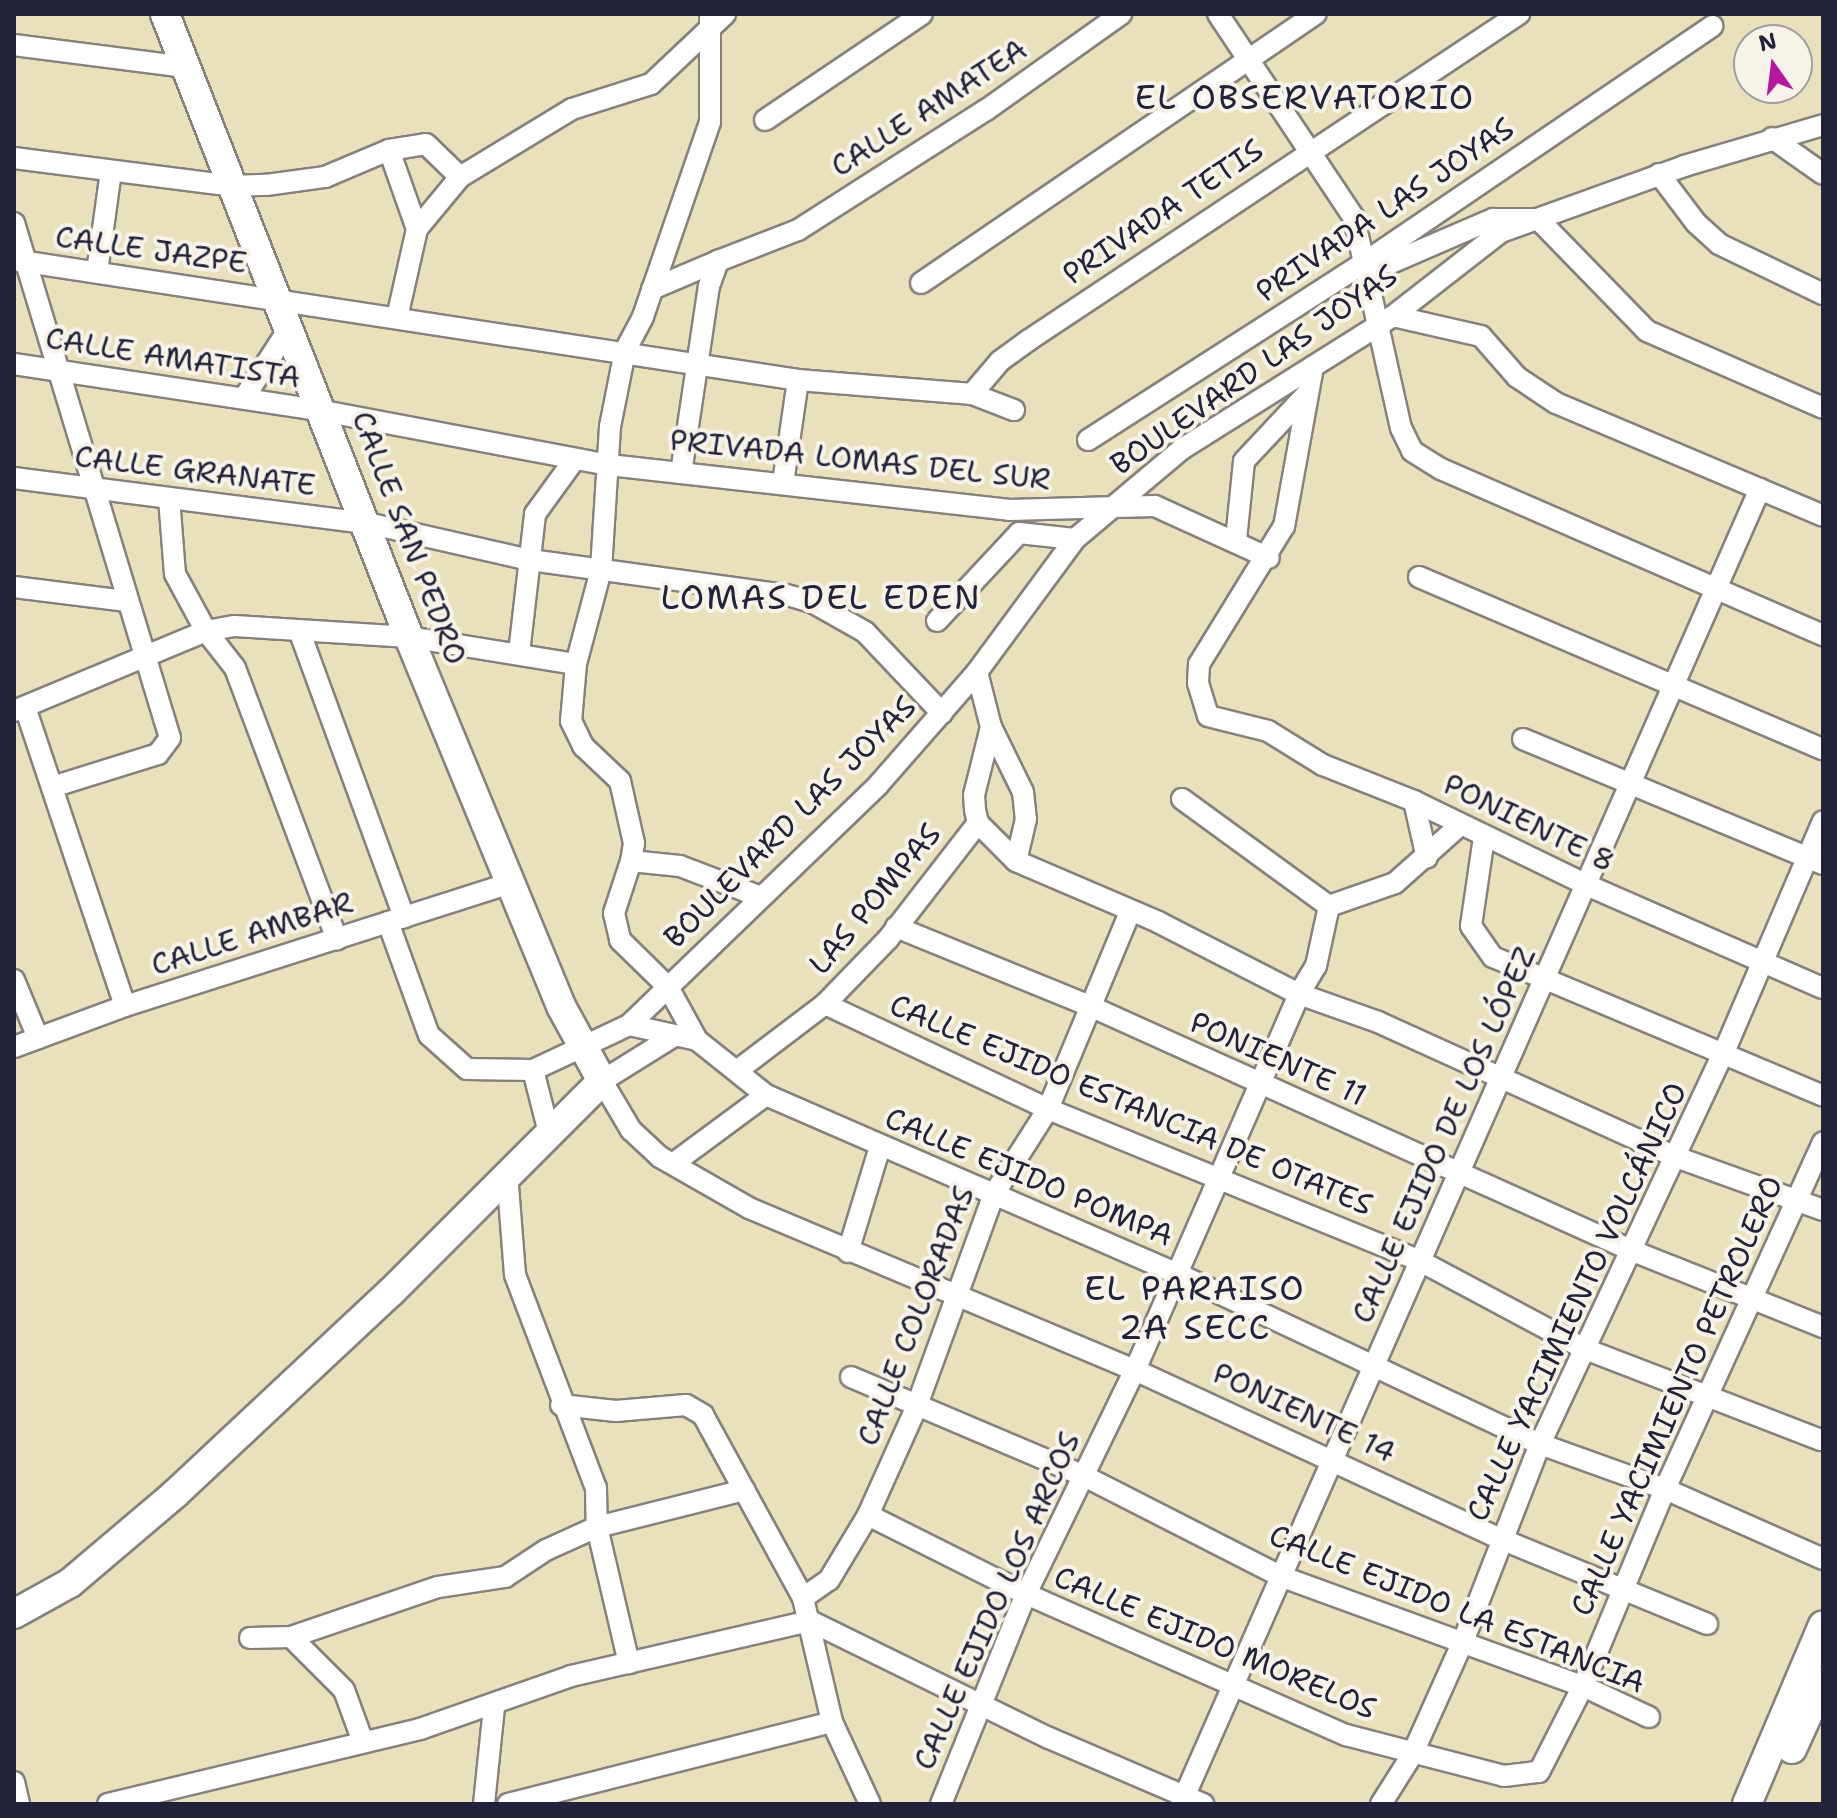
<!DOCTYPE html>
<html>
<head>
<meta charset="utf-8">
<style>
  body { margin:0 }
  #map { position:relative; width:1837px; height:1818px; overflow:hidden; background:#e9e0bc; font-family:"Shantell Sans",sans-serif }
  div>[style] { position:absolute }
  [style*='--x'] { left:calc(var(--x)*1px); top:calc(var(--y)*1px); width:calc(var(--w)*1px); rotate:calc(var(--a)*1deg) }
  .roads { filter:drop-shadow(2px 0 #86817c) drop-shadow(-2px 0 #86817c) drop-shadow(0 2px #86817c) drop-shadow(0 -2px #86817c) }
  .street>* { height:20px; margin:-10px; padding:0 10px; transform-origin:10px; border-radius:10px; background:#fff }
  .secondary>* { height:28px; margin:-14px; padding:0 14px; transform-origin:14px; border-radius:14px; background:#fff }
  span { translate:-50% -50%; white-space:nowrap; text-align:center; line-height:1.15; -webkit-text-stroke:8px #f7f3e8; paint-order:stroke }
  .street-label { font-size:30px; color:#22223b }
  .quarter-label { font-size:34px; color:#22223b; letter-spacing:2px }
  .frame { position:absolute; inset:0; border:16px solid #22223b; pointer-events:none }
  .north { position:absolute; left:1733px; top:24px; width:80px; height:80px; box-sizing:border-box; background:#f7f3e8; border:2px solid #a29fa3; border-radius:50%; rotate:346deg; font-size:22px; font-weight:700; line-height:32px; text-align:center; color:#22223b }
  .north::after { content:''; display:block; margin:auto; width:28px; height:36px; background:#b5179e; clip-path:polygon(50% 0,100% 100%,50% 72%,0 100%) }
</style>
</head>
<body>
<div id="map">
  <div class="roads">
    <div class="street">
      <div style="--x:710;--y:14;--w:108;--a:90"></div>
      <div style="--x:710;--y:122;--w:206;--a:109"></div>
      <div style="--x:643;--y:317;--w:38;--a:118"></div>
      <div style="--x:625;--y:351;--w:77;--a:101.2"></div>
      <div style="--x:610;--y:427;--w:143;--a:93.6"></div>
      <div style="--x:601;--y:570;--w:97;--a:104.9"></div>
      <div style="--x:576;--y:664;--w:57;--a:95"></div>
      <div style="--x:571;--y:721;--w:28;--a:64"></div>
      <div style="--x:583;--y:746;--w:51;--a:43.4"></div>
      <div style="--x:620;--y:781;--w:64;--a:77.3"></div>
      <div style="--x:634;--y:843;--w:18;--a:99"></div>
      <div style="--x:631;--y:861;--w:49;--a:5.8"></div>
      <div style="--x:680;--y:866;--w:87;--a:20.9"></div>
      <div style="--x:1218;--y:14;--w:245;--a:56.3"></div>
      <div style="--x:1354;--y:218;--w:215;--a:77.4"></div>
      <div style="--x:1401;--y:428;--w:25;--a:64"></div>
      <div style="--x:1412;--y:451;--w:34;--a:32"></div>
      <div style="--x:1441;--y:469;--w:417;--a:23.5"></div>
      <div style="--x:14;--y:45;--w:173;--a:7.3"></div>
      <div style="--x:765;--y:120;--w:189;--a:-34"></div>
      <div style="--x:1772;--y:138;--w:62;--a:35.2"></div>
      <div style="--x:389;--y:150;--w:84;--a:70.5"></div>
      <div style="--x:417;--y:229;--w:91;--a:102.7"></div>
      <div style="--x:14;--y:158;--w:220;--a:7.3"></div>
      <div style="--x:232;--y:186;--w:34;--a:-2"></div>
      <div style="--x:266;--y:185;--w:60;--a:-7.7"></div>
      <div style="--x:325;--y:177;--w:69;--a:-22.9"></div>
      <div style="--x:389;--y:150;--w:37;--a:-9"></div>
      <div style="--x:426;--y:144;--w:47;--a:44.1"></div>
      <div style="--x:1659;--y:174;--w:61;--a:52.9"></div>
      <div style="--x:1696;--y:223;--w:31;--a:42"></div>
      <div style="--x:1719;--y:244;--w:115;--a:25.7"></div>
      <div style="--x:14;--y:223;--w:538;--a:73.15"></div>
      <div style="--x:170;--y:738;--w:20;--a:127"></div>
      <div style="--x:158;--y:754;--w:111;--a:162.7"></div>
      <div style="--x:417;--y:229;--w:67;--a:-50.4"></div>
      <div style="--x:460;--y:177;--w:131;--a:-31.3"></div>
      <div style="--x:572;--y:109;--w:83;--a:-17.6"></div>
      <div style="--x:651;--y:84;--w:102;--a:-43.4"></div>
      <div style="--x:14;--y:260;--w:793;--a:8.7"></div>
      <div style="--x:798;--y:380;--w:175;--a:4.6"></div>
      <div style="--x:972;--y:394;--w:45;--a:20.9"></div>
      <div style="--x:1365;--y:262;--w:28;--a:0"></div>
      <div style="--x:1393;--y:262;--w:109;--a:-23.3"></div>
      <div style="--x:1493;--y:219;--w:45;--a:0"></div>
      <div style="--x:1538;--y:219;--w:156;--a:45.8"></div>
      <div style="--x:1647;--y:331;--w:192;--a:23.6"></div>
      <div style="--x:97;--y:272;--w:102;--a:-82.1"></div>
      <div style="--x:921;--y:283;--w:478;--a:-34.3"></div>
      <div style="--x:652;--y:289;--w:72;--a:-23"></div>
      <div style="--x:1393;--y:316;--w:90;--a:12.8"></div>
      <div style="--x:1481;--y:336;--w:55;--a:48.7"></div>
      <div style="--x:1517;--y:377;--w:47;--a:33.7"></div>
      <div style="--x:1556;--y:403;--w:290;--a:22.9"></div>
      <div style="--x:14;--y:364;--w:313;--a:8.6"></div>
      <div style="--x:323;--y:411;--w:291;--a:10.7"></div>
      <div style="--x:609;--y:465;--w:403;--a:6.4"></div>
      <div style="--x:1009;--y:510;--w:146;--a:-1.6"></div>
      <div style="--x:1155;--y:506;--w:125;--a:24.5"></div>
      <div style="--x:1313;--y:367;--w:162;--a:100.3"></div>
      <div style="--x:1284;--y:526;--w:162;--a:121.6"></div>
      <div style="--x:1199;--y:664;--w:19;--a:93"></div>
      <div style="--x:1198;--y:683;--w:34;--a:73"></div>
      <div style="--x:1208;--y:716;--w:62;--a:14"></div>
      <div style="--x:1268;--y:731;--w:65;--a:31.7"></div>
      <div style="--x:1323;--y:765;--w:98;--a:21.6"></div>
      <div style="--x:1414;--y:801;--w:195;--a:25.9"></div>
      <div style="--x:1589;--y:886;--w:255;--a:23.6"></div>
      <div style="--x:972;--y:394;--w:43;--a:-49.7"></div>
      <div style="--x:1000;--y:361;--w:36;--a:-36"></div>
      <div style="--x:1029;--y:340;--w:589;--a:-33.64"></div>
      <div style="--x:244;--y:398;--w:85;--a:-57.1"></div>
      <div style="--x:1088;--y:440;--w:329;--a:-32.7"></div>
      <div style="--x:1365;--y:262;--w:420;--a:-34.2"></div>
      <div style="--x:681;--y:473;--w:189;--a:-81.5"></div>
      <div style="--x:709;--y:286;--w:27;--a:-70"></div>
      <div style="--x:718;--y:261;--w:86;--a:-21.2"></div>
      <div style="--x:798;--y:230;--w:223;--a:-32.6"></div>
      <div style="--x:986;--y:110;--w:166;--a:-35.4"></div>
      <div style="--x:14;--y:478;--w:356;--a:7.3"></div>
      <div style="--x:367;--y:523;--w:167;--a:12.8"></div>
      <div style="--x:530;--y:560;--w:259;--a:7.8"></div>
      <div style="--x:787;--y:595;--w:26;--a:16"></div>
      <div style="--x:812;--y:602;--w:61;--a:29.5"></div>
      <div style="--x:865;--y:632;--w:112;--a:46.5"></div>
      <div style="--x:783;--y:483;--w:104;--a:-81.7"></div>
      <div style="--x:169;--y:498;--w:76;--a:85.5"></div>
      <div style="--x:175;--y:574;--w:65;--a:61.5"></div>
      <div style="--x:206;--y:631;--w:47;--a:51.9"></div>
      <div style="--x:235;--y:668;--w:290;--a:69.4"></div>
      <div style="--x:1236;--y:540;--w:79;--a:-84.2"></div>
      <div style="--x:1244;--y:461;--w:92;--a:-46.8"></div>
      <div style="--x:1419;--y:577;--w:439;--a:23.1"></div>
      <div style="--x:14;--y:587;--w:114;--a:7.1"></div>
      <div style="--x:937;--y:621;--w:120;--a:-47"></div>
      <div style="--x:1019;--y:533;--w:56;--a:6.1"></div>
      <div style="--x:299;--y:630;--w:306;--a:69.9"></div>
      <div style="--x:519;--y:653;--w:140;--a:-83.4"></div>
      <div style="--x:535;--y:514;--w:68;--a:-54"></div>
      <div style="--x:977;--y:672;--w:57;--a:75.7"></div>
      <div style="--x:991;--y:727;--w:70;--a:104"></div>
      <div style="--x:974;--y:795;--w:15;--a:86"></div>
      <div style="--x:975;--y:810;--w:13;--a:77"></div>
      <div style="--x:978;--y:823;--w:54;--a:45"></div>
      <div style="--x:1016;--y:861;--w:155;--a:23.2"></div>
      <div style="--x:1158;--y:922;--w:158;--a:27.1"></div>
      <div style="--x:1299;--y:994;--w:84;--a:19.5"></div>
      <div style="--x:1378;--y:1022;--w:327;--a:24.4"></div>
      <div style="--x:1676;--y:1157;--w:156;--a:19.8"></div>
      <div style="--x:25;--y:707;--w:315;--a:71.5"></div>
      <div style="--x:14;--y:711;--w:208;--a:-22.6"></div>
      <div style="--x:206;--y:631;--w:29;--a:-10"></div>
      <div style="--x:235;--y:626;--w:174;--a:3.6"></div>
      <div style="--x:409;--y:637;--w:169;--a:9.2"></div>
      <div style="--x:991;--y:727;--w:72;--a:63.8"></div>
      <div style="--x:1023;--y:792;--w:27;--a:84"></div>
      <div style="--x:1026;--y:819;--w:43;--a:103.4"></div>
      <div style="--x:1523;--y:739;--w:325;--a:22.6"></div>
      <div style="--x:1182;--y:799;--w:182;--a:36.1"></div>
      <div style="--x:1414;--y:801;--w:58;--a:77.2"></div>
      <div style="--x:1484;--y:837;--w:90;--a:98.3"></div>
      <div style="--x:1471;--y:926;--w:38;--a:55"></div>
      <div style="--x:1493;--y:957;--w:358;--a:22.8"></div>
      <div style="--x:631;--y:861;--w:55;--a:108.1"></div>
      <div style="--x:614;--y:913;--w:28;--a:77"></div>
      <div style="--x:620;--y:940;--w:67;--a:44.4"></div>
      <div style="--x:668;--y:987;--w:60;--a:61.3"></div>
      <div style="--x:388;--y:922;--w:120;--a:70.1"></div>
      <div style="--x:429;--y:1035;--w:51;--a:41.8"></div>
      <div style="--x:467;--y:1069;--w:66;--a:0.9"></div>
      <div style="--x:533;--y:1070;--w:106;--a:-25.1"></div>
      <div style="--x:629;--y:1025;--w:347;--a:-43.9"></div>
      <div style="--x:879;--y:784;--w:149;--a:-48.8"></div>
      <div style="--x:977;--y:672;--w:165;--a:-53.6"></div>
      <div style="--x:1075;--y:539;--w:140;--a:-40.1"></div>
      <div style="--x:1182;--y:449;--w:249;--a:-32.2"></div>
      <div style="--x:1393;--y:316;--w:137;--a:-37.9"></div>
      <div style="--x:1501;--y:232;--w:195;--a:-19.8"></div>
      <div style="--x:1684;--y:166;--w:145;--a:-16.4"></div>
      <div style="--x:896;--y:927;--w:212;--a:22.2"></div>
      <div style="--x:1092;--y:1007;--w:593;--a:24.28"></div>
      <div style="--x:1633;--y:1251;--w:205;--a:21.8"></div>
      <div style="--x:14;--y:980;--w:63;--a:67.5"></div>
      <div style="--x:825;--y:1004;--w:246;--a:25.2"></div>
      <div style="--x:1048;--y:1109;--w:404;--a:22.2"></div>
      <div style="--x:1422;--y:1262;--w:185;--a:28.1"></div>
      <div style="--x:1585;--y:1349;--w:253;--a:21.1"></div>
      <div style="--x:629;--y:1025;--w:70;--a:12.4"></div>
      <div style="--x:697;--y:1040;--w:88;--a:38.6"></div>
      <div style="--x:766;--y:1095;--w:447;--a:23.5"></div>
      <div style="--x:1176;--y:1273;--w:402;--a:25.2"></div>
      <div style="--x:1540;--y:1444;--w:133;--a:19.8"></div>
      <div style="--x:1665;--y:1489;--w:173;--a:23.9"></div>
      <div style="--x:674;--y:1036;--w:85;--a:148"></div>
      <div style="--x:602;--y:1081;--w:57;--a:59.4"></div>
      <div style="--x:631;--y:1130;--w:40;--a:43"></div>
      <div style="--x:660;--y:1157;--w:103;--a:29.8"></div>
      <div style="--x:749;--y:1208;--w:419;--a:22.8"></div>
      <div style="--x:1135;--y:1370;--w:403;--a:24.8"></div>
      <div style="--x:1501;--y:1539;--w:223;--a:22.4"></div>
      <div style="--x:14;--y:1047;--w:118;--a:-20.3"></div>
      <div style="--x:125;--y:1006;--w:404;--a:-17.7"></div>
      <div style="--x:533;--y:1070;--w:65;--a:75.7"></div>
      <div style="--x:738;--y:1070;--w:109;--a:-37.2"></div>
      <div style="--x:825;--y:1004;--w:91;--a:-45.9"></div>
      <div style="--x:888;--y:939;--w:147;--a:-52.2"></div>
      <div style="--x:674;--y:1163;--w:114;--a:-36.5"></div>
      <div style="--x:507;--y:1173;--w:102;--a:85.5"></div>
      <div style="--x:515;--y:1275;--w:228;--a:69.2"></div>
      <div style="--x:596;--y:1488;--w:39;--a:89"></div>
      <div style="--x:597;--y:1527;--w:140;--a:76.8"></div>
      <div style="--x:848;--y:1252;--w:110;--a:-73.1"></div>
      <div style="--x:851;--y:1377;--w:251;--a:23"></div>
      <div style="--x:1082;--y:1475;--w:222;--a:27"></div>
      <div style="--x:1280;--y:1576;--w:322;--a:20"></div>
      <div style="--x:1583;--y:1686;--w:73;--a:25.2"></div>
      <div style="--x:561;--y:1405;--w:55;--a:6.2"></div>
      <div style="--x:616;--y:1411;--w:70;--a:-4.9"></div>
      <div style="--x:686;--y:1405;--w:20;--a:30"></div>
      <div style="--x:703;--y:1415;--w:209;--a:61.3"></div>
      <div style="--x:803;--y:1598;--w:127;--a:76.8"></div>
      <div style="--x:832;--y:1722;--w:90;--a:65.1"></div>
      <div style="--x:868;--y:1515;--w:177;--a:26.6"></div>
      <div style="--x:1026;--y:1594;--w:350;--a:23.8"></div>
      <div style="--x:1346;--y:1735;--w:163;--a:14.5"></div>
      <div style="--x:1504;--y:1776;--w:35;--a:-7"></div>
      <div style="--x:1539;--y:1772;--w:97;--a:-62.9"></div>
      <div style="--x:1583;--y:1686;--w:213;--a:-67.4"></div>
      <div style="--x:1665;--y:1489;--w:381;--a:-65.5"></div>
      <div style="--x:803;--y:1598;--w:32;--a:-35"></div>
      <div style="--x:829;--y:1580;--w:76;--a:-59"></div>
      <div style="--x:868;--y:1515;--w:117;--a:-65.8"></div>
      <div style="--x:916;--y:1408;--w:228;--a:-70"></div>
      <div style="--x:994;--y:1194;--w:101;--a:-57.6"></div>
      <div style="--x:1048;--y:1109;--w:211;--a:-67.4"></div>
      <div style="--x:291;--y:1637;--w:75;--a:45"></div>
      <div style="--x:344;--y:1690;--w:55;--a:69.9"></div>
      <div style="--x:250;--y:1638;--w:41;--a:-1.4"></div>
      <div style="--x:291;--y:1637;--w:155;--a:-18.8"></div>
      <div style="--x:438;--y:1587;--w:68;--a:-8.5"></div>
      <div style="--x:505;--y:1577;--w:49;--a:-33.4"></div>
      <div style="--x:546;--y:1550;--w:56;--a:-24.3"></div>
      <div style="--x:597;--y:1527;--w:152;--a:-14.1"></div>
      <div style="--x:14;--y:1782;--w:23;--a:77"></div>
      <div style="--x:108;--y:1804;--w:321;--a:-13.5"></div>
      <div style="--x:420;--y:1729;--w:160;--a:-19.3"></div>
      <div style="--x:571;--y:1676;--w:245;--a:-13"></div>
      <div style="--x:810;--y:1621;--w:266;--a:26.1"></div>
      <div style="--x:1049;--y:1738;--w:168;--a:23.2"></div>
      <div style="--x:484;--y:1804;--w:98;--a:-84.1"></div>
      <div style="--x:508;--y:1804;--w:334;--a:-14.2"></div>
      <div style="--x:941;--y:1804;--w:227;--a:-68"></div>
      <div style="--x:1026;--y:1594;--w:249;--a:-64.1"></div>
      <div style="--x:1135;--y:1370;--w:410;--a:-66.4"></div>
      <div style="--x:1299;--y:994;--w:33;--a:-59"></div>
      <div style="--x:1316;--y:966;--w:61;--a:-77.8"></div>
      <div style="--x:1329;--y:906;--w:70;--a:-19.2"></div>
      <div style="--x:1395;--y:883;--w:87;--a:-41.7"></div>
      <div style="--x:1181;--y:1804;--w:1437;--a:-66.24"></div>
      <div style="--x:1381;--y:1804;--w:58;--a:-57.7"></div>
      <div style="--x:1412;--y:1755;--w:122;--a:-65.8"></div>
      <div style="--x:1462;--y:1644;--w:215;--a:-68.7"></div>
      <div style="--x:1540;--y:1444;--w:433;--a:-64.9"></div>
      <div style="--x:1724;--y:1052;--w:251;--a:-66.8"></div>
    </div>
    <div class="secondary">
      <div style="--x:14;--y:1614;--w:64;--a:-29"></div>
      <div style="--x:70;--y:1583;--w:139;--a:-40.3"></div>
      <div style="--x:176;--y:1493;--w:293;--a:-43.1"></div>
      <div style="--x:390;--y:1293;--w:300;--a:-45"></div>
      <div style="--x:602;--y:1081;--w:85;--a:-118.7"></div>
      <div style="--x:561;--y:1006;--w:399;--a:-112.4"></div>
      <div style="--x:409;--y:637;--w:669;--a:-111.39"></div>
      <div style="--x:1792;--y:1749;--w:75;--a:-65.5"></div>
      <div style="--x:1747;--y:1804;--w:194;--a:-67"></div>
    </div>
  </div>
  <div class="street-label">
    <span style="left:929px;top:108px;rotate:-33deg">CALLE AMATEA</span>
    <span style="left:1385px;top:210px;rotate:-34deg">PRIVADA LAS JOYAS</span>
    <span style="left:1163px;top:212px;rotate:-34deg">PRIVADA TETIS</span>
    <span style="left:151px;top:250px;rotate:8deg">CALLE JAZPE</span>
    <span style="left:173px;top:358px;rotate:9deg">CALLE AMATISTA</span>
    <span style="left:1254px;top:370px;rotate:-35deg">BOULEVARD LAS JOYAS</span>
    <span style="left:860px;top:460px;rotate:6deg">PRIVADA LOMAS DEL SUR</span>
    <span style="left:195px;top:471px;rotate:7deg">CALLE GRANATE</span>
    <span style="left:409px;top:538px;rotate:69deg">CALLE SAN PEDRO</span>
    <span style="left:790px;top:822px;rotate:-45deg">BOULEVARD LAS JOYAS</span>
    <span style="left:1529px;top:823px;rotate:26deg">PONIENTE 8</span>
    <span style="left:875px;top:899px;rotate:-50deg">LAS POMPAS</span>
    <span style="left:252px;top:934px;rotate:-18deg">CALLE AMBAR</span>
    <span style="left:1278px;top:1059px;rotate:24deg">PONIENTE 11</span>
    <span style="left:1131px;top:1105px;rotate:23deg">CALLE EJIDO ESTANCIA DE OTATES</span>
    <span style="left:1444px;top:1135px;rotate:-66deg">CALLE EJIDO DE LOS LÓPEZ</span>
    <span style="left:1029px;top:1177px;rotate:23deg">CALLE EJIDO POMPA</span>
    <span style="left:1577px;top:1302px;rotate:-65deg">CALLE YACIMIENTO VOLCÁNICO</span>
    <span style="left:916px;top:1316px;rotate:-69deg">CALLE COLORADAS</span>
    <span style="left:1677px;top:1396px;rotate:-66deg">CALLE YACIMIENTO PETROLERO</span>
    <span style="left:1304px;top:1413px;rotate:25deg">PONIENTE 14</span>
    <span style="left:997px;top:1601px;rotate:-66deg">CALLE EJIDO LOS ARCOS</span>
    <span style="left:1457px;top:1609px;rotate:22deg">CALLE EJIDO LA ESTANCIA</span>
    <span style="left:1215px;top:1643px;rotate:23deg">CALLE EJIDO MORELOS</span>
  </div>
  <div class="quarter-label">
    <span style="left:1305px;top:98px">EL OBSERVATORIO</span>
    <span style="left:821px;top:598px">LOMAS DEL EDEN</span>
    <span style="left:1195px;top:1308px">EL PARAISO<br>2A SECC</span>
  </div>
  <div class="frame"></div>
  <div class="north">N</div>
</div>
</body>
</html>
